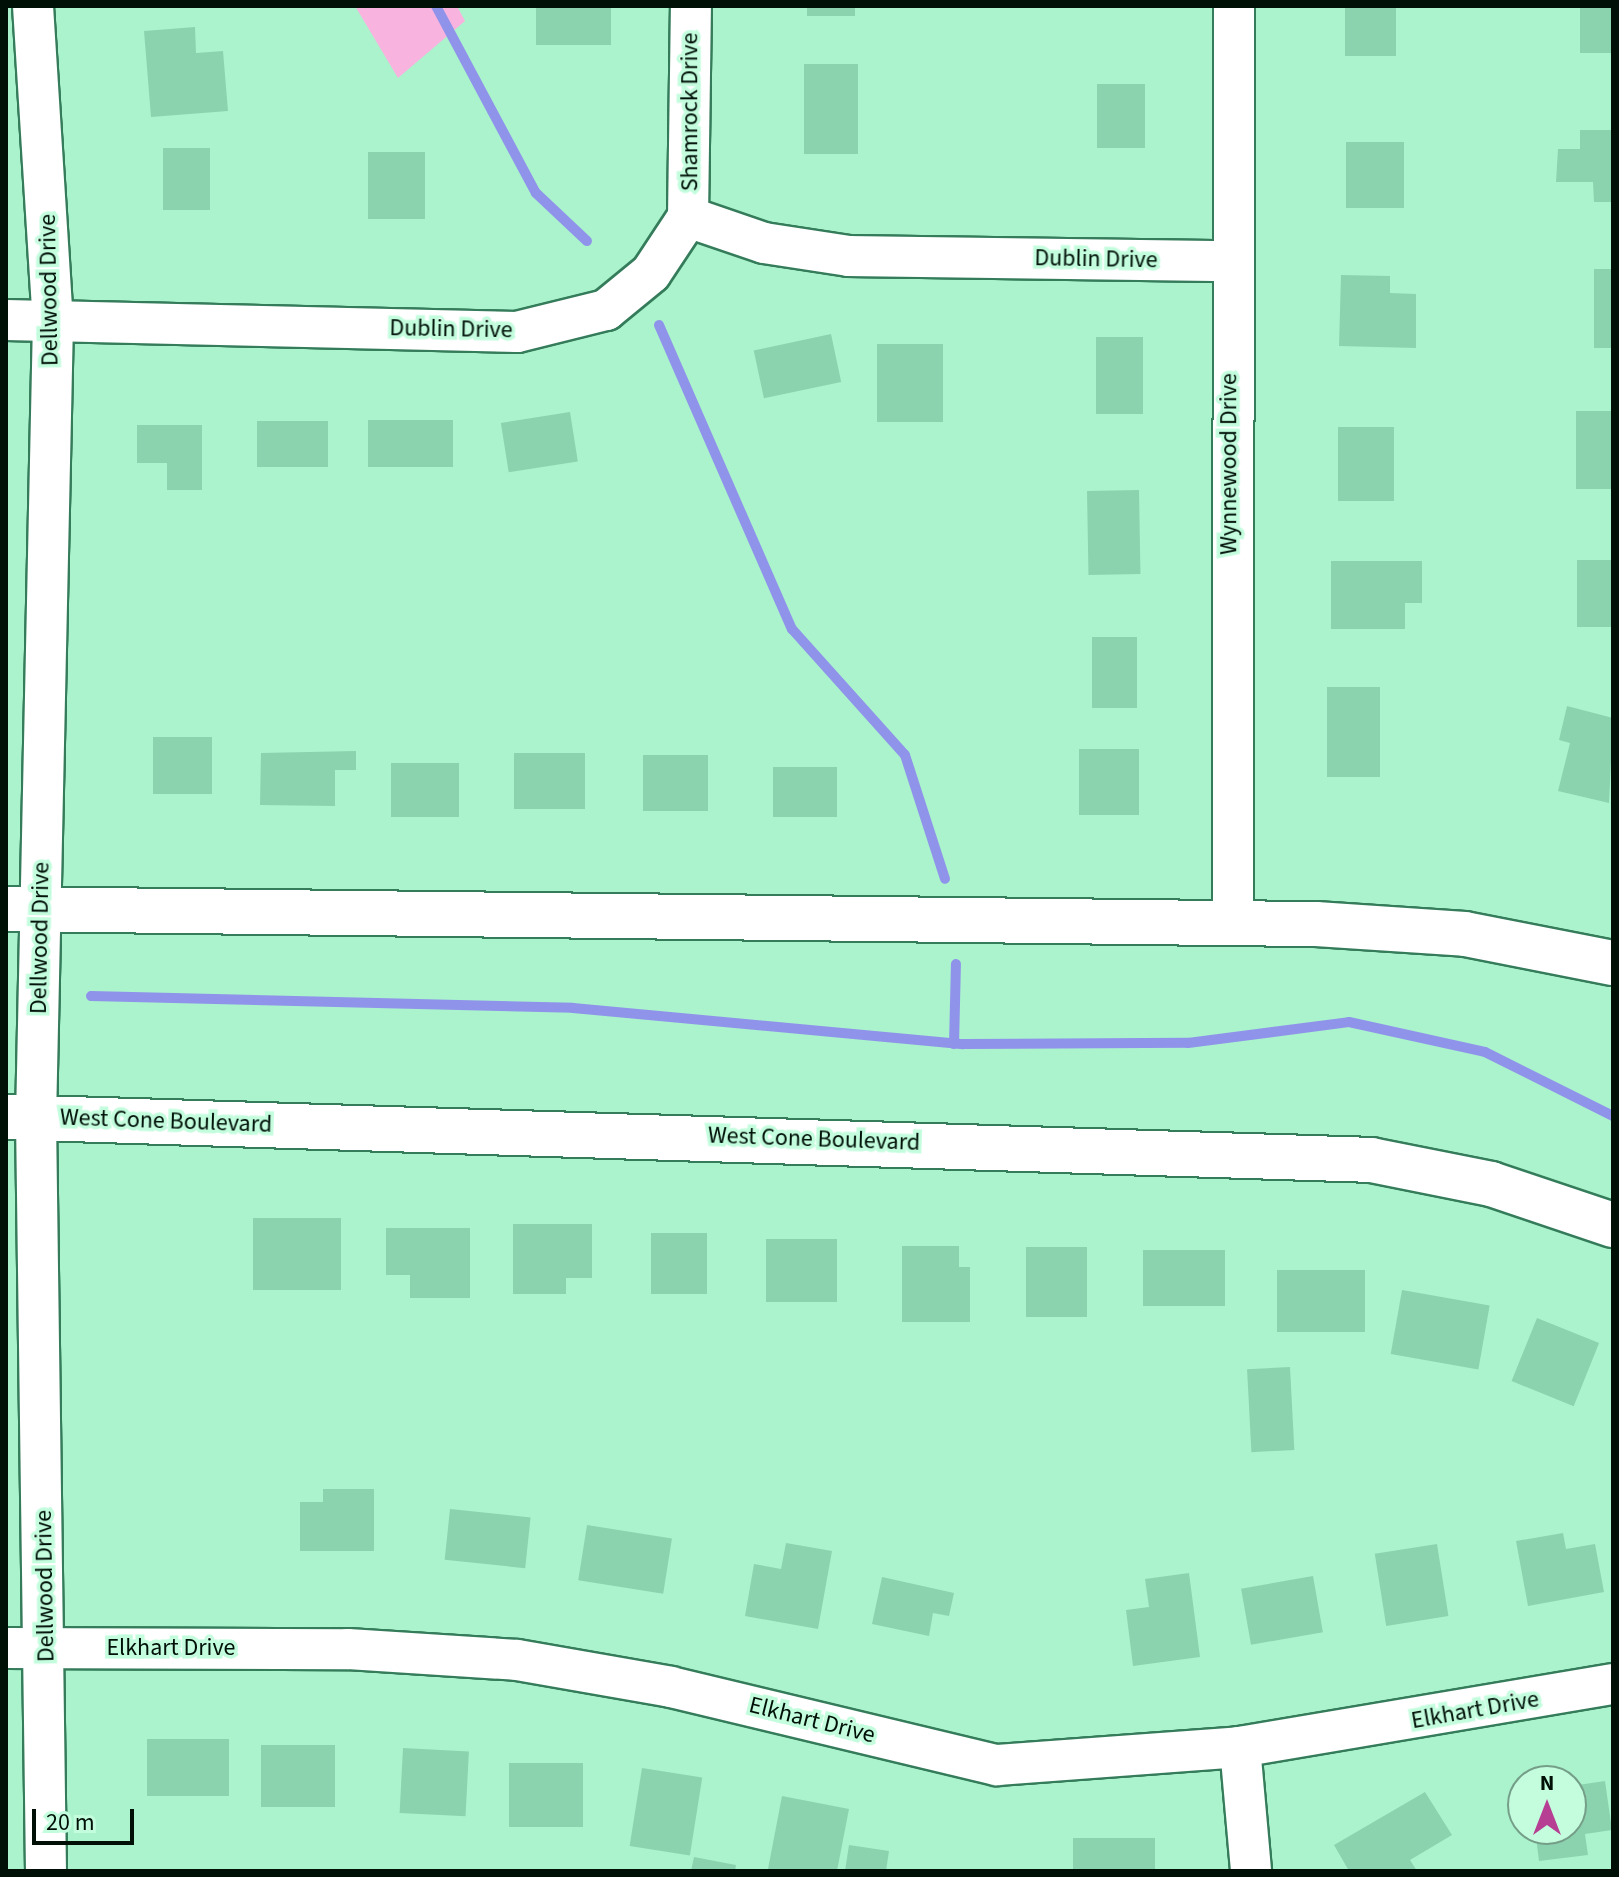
<!DOCTYPE html>
<html>
<head>
<meta charset="utf-8">
<style>
  body { margin:0 }
  #map { position:relative; width:1619px; height:1877px; overflow:hidden; background:#aaf3cd; font-family:"Source Sans 3",sans-serif }
  div>[style] { position:absolute }
  [style*='--x'] { left:calc(var(--x)*1px); top:calc(var(--y)*1px); width:calc(var(--w)*1px); rotate:calc(var(--a)*1deg) }
  .green>* { inset:0; background:#f8b4df }
  .stream>* { height:10px; margin:-5px; padding:0 5px; transform-origin:5px; border-radius:5px; background:#9093ea }
  .building>* { inset:0; background:#8bd3ae; transform-origin:0 0 }
  .roads { filter:drop-shadow(2px 0 #357c5b) drop-shadow(-2px 0 #357c5b) drop-shadow(0 2px #357c5b) drop-shadow(0 -2px #357c5b) }
  .minor>* { height:40px; margin:-20px; padding:0 20px; transform-origin:20px; border-radius:20px; background:#fff }
  .primary>* { height:44px; margin:-22px; padding:0 22px; transform-origin:22px; border-radius:22px; background:#fff }
  span { translate:-50% -50%; white-space:nowrap; text-align:center; line-height:1.15; -webkit-text-stroke:7px #c3fdde; paint-order:stroke }
  .street-label { font-size:24px; color:#001007 }
  .frame { position:absolute; inset:0; border:8px solid #001007; pointer-events:none }
  .north { position:absolute; left:1507px; top:1765px; width:80px; height:80px; box-sizing:border-box; background:#c3fdde; border:2px solid #759e88; border-radius:50%; rotate:0deg; font-size:22px; font-weight:700; line-height:32px; text-align:center; color:#001007 }
  .north::after { content:''; display:block; margin:auto; width:28px; height:36px; background:#b63e93; clip-path:polygon(50% 0,100% 100%,50% 72%,0 100%) }
  .scale { position:absolute; left:32px; top:1809px; width:102px; height:36px; box-sizing:border-box; border:4px solid #001007; border-top:0; padding-left:10px; font-size:24px; line-height:28px; white-space:nowrap; color:#001007; -webkit-text-stroke:6px #c3fdde; paint-order:stroke }
</style>
</head>
<body>
<div id="map">
  <div class="green">
    <div style="clip-path:polygon(355px 6px,457px 6px,465px 21px,398px 78px)"></div>
  </div>
  <div class="stream">
    <div style="--x:436;--y:6;--w:212;--a:61.9"></div>
    <div style="--x:536;--y:193;--w:70;--a:43.3"></div>
    <div style="--x:659;--y:325;--w:332;--a:66.4"></div>
    <div style="--x:792;--y:629;--w:169;--a:48.1"></div>
    <div style="--x:905;--y:755;--w:130;--a:72.1"></div>
    <div style="--x:91;--y:996;--w:482;--a:1.4"></div>
    <div style="--x:573;--y:1008;--w:392;--a:5.3"></div>
    <div style="--x:963;--y:1044;--w:225;--a:-0.3"></div>
    <div style="--x:1188;--y:1043;--w:162;--a:-7.4"></div>
    <div style="--x:1349;--y:1022;--w:139;--a:12.4"></div>
    <div style="--x:1485;--y:1052;--w:143;--a:26.6"></div>
    <div style="--x:954;--y:1044;--w:80;--a:-88.6"></div>
  </div>
  <div class="building">
    <div style="left:536px;top:6px;width:75px;height:39px"></div>
    <div style="left:807px;top:6px;width:48px;height:10px"></div>
    <div style="left:1345px;top:6px;width:51px;height:50px"></div>
    <div style="left:1580px;top:6px;width:33px;height:47px"></div>
    <div style="clip-path:polygon(195px 27px,196px 53px,223px 51px,228px 111px,151px 117px,144px 31px)"></div>
    <div style="left:804px;top:64px;width:54px;height:90px"></div>
    <div style="left:1097px;top:84px;width:48px;height:64px"></div>
    <div style="clip-path:polygon(1580px 130px,1613px 130px,1613px 202px,1594px 202px,1593px 182px,1556px 182px,1558px 149px,1580px 149px)"></div>
    <div style="left:1346px;top:142px;width:58px;height:66px"></div>
    <div style="left:163px;top:148px;width:47px;height:62px"></div>
    <div style="left:368px;top:152px;width:57px;height:67px"></div>
    <div style="left:1594px;top:269px;width:19px;height:79px"></div>
    <div style="clip-path:polygon(1341px 275px,1390px 276px,1390px 293px,1416px 294px,1416px 348px,1339px 346px)"></div>
    <div style="left:831px;top:334px;width:49px;height:79px;rotate:78deg"></div>
    <div style="left:1096px;top:337px;width:47px;height:77px"></div>
    <div style="left:877px;top:344px;width:66px;height:78px"></div>
    <div style="left:1576px;top:411px;width:37px;height:78px"></div>
    <div style="left:570px;top:412px;width:50px;height:70px;rotate:81deg"></div>
    <div style="left:368px;top:420px;width:85px;height:47px"></div>
    <div style="left:257px;top:421px;width:71px;height:46px"></div>
    <div style="clip-path:polygon(137px 425px,202px 425px,202px 490px,167px 490px,167px 463px,137px 463px)"></div>
    <div style="left:1338px;top:427px;width:56px;height:74px"></div>
    <div style="left:1139px;top:490px;width:84px;height:52px;rotate:89deg"></div>
    <div style="left:1613px;top:560px;width:67px;height:36px;rotate:90deg"></div>
    <div style="clip-path:polygon(1331px 561px,1422px 561px,1422px 603px,1405px 603px,1405px 629px,1331px 629px)"></div>
    <div style="left:1092px;top:637px;width:45px;height:71px"></div>
    <div style="left:1327px;top:687px;width:53px;height:90px"></div>
    <div style="clip-path:polygon(1567px 706px,1613px 718px,1609px 803px,1558px 791px,1570px 743px,1559px 740px)"></div>
    <div style="left:153px;top:737px;width:59px;height:57px"></div>
    <div style="left:1079px;top:749px;width:60px;height:66px"></div>
    <div style="clip-path:polygon(356px 751px,356px 770px,335px 770px,335px 806px,260px 805px,261px 753px)"></div>
    <div style="left:514px;top:753px;width:71px;height:56px"></div>
    <div style="left:643px;top:755px;width:65px;height:56px"></div>
    <div style="left:391px;top:763px;width:68px;height:54px"></div>
    <div style="left:773px;top:767px;width:64px;height:50px"></div>
    <div style="left:253px;top:1218px;width:88px;height:72px"></div>
    <div style="clip-path:polygon(513px 1224px,592px 1224px,592px 1278px,566px 1278px,566px 1294px,513px 1294px)"></div>
    <div style="clip-path:polygon(386px 1228px,470px 1228px,470px 1298px,410px 1298px,410px 1275px,386px 1275px)"></div>
    <div style="left:651px;top:1233px;width:56px;height:61px"></div>
    <div style="left:766px;top:1239px;width:71px;height:63px"></div>
    <div style="clip-path:polygon(902px 1246px,959px 1246px,959px 1267px,970px 1267px,970px 1322px,902px 1322px)"></div>
    <div style="left:1026px;top:1247px;width:61px;height:70px"></div>
    <div style="left:1143px;top:1250px;width:82px;height:56px"></div>
    <div style="left:1277px;top:1270px;width:88px;height:62px"></div>
    <div style="left:1402px;top:1290px;width:89px;height:65px;rotate:10deg"></div>
    <div style="left:1537px;top:1318px;width:67px;height:68px;rotate:22deg"></div>
    <div style="left:1290px;top:1367px;width:83px;height:43px;rotate:87deg"></div>
    <div style="clip-path:polygon(323px 1489px,374px 1489px,374px 1551px,300px 1551px,300px 1502px,323px 1502px)"></div>
    <div style="left:450px;top:1509px;width:81px;height:51px;rotate:6deg"></div>
    <div style="left:587px;top:1525px;width:86px;height:56px;rotate:9deg"></div>
    <div style="clip-path:polygon(1563px 1533px,1566px 1549px,1595px 1544px,1604px 1592px,1528px 1606px,1516px 1541px)"></div>
    <div style="clip-path:polygon(786px 1543px,832px 1551px,818px 1629px,745px 1616px,754px 1564px,781px 1569px)"></div>
    <div style="left:1437px;top:1544px;width:73px;height:63px;rotate:81deg"></div>
    <div style="clip-path:polygon(1189px 1573px,1200px 1657px,1133px 1666px,1126px 1610px,1149px 1607px,1145px 1579px)"></div>
    <div style="left:1313px;top:1576px;width:57px;height:73px;rotate:80deg"></div>
    <div style="clip-path:polygon(882px 1577px,954px 1593px,949px 1616px,933px 1613px,929px 1636px,872px 1624px)"></div>
    <div style="left:147px;top:1739px;width:82px;height:57px"></div>
    <div style="left:261px;top:1745px;width:74px;height:62px"></div>
    <div style="left:403px;top:1748px;width:66px;height:65px;rotate:3deg"></div>
    <div style="left:509px;top:1763px;width:74px;height:64px"></div>
    <div style="left:642px;top:1768px;width:61px;height:79px;rotate:9deg"></div>
    <div style="clip-path:polygon(1605px 1781px,1612px 1830px,1585px 1834px,1588px 1855px,1539px 1861px,1535px 1829px,1571px 1829px,1571px 1786px)"></div>
    <div style="clip-path:polygon(1425px 1792px,1452px 1835px,1410px 1860px,1417px 1871px,1349px 1871px,1334px 1845px)"></div>
    <div style="clip-path:polygon(782px 1796px,849px 1809px,837px 1871px,768px 1869px)"></div>
    <div style="left:1073px;top:1838px;width:82px;height:33px"></div>
    <div style="clip-path:polygon(849px 1845px,889px 1851px,886px 1871px,845px 1871px)"></div>
    <div style="clip-path:polygon(694px 1857px,736px 1865px,735px 1871px,691px 1871px)"></div>
  </div>
  <div class="roads">
    <div class="minor">
      <div style="--x:33;--y:6;--w:316;--a:86.4"></div>
      <div style="--x:53;--y:321;--w:797;--a:91.22"></div>
      <div style="--x:36;--y:1118;--w:753;--a:89.24"></div>
      <div style="--x:688;--y:217;--w:80;--a:18.9"></div>
      <div style="--x:764;--y:243;--w:86;--a:8.7"></div>
      <div style="--x:849;--y:256;--w:381;--a:0.8"></div>
      <div style="--x:6;--y:320;--w:511;--a:1.35"></div>
      <div style="--x:517;--y:332;--w:92;--a:-13.9"></div>
      <div style="--x:606;--y:310;--w:58;--a:-39.4"></div>
      <div style="--x:651;--y:273;--w:67;--a:-56.5"></div>
      <div style="--x:688;--y:217;--w:211;--a:-89.2"></div>
      <div style="--x:1233;--y:922;--w:916;--a:-89.94"></div>
      <div style="--x:6;--y:1648;--w:342;--a:0.2"></div>
      <div style="--x:348;--y:1649;--w:169;--a:3.7"></div>
      <div style="--x:517;--y:1660;--w:156;--a:9.9"></div>
      <div style="--x:671;--y:1687;--w:335;--a:13.5"></div>
      <div style="--x:997;--y:1765;--w:244;--a:-4.2"></div>
      <div style="--x:1240;--y:1747;--w:378;--a:-9.6"></div>
      <div style="--x:1240;--y:1747;--w:124;--a:84.9"></div>
    </div>
    <div class="primary">
      <div style="--x:6;--y:909;--w:1310;--a:0.66"></div>
      <div style="--x:1316;--y:924;--w:149;--a:3.8"></div>
      <div style="--x:1465;--y:934;--w:151;--a:11.1"></div>
      <div style="--x:6;--y:1117;--w:1366;--a:1.8"></div>
      <div style="--x:1371;--y:1160;--w:122;--a:11.3"></div>
      <div style="--x:1491;--y:1184;--w:129;--a:18.6"></div>
    </div>
  </div>
  <div class="street-label">
    <span style="left:690px;top:112px;rotate:-90deg">Shamrock Drive</span>
    <span style="left:1096px;top:259px;rotate:1deg">Dublin Drive</span>
    <span style="left:49px;top:290px;rotate:-91deg">Dellwood Drive</span>
    <span style="left:451px;top:329px;rotate:1deg">Dublin Drive</span>
    <span style="left:1229px;top:464px;rotate:-90deg">Wynnewood Drive</span>
    <span style="left:40px;top:938px;rotate:-89deg">Dellwood Drive</span>
    <span style="left:166px;top:1121px;rotate:2deg">West Cone Boulevard</span>
    <span style="left:814px;top:1139px;rotate:2deg">West Cone Boulevard</span>
    <span style="left:45px;top:1586px;rotate:-91deg">Dellwood Drive</span>
    <span style="left:171px;top:1648px">Elkhart Drive</span>
    <span style="left:1475px;top:1710px;rotate:-10deg">Elkhart Drive</span>
    <span style="left:812px;top:1720px;rotate:14deg">Elkhart Drive</span>
  </div>
  <div class="frame"></div>
  <div class="north">N</div>
  <div class="scale">20 m</div>
</div>
</body>
</html>
